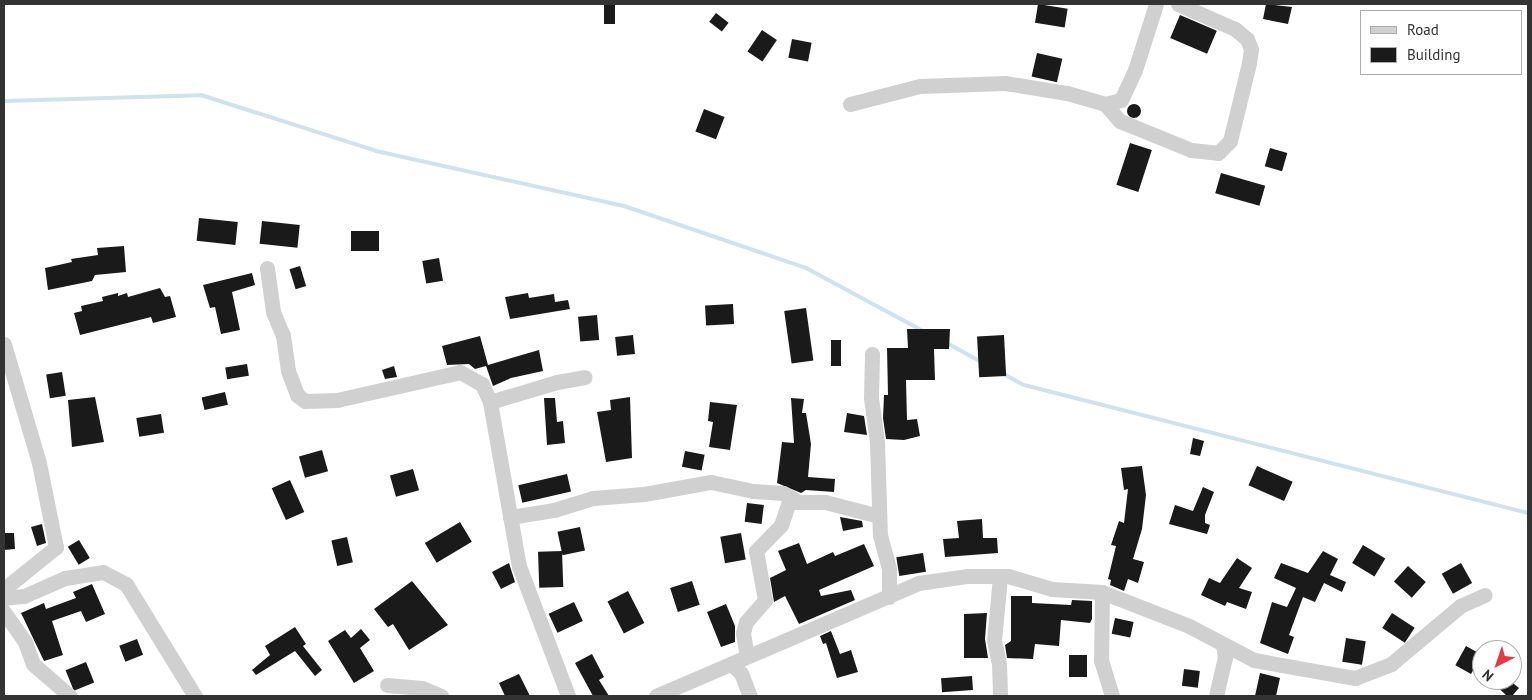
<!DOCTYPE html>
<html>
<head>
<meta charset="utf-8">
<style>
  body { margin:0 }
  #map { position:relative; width:1532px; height:700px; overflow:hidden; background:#fff; font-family:"PT Sans",sans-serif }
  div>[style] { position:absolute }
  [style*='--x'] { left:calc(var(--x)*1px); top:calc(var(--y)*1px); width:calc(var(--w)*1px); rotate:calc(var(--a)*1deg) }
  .stream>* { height:4px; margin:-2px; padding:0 2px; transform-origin:2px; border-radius:2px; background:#cfe2ee }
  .building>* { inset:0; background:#1a1a1a; transform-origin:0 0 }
  .round { border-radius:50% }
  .minor>* { height:15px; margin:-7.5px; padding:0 7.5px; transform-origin:7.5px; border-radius:7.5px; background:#d0d0d0 }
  span { translate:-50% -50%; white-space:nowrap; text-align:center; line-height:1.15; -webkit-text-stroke:5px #fff; paint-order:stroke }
  .frame { position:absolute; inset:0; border:5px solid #333; pointer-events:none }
  .legend { position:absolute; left:1360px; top:10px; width:162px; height:65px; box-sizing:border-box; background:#fff; border:1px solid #adadad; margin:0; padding:6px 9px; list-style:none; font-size:15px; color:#333 }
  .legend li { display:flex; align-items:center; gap:10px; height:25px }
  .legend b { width:25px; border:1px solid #adadad }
  .north { position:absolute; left:1472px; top:640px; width:50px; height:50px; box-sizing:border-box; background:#fff; border:1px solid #adadad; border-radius:50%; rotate:221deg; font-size:14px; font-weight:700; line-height:20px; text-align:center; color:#333 }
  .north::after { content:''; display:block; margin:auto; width:18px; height:22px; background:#e63946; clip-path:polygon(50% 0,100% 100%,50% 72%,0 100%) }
</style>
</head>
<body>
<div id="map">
  <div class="stream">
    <div style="--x:4;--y:101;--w:197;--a:-1.7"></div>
    <div style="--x:201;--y:95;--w:184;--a:17.7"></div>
    <div style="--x:376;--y:151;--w:254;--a:12.5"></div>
    <div style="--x:624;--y:206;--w:192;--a:18.8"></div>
    <div style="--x:806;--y:268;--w:133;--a:28.3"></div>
    <div style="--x:945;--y:342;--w:43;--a:28.9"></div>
    <div style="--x:1002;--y:373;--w:25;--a:29"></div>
    <div style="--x:1024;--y:385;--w:520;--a:14.25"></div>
  </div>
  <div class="building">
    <div style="left:604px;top:4px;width:11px;height:20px"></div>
    <div style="left:1038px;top:4px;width:30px;height:19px;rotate:9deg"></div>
    <div style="clip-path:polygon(1266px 4px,1292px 7px,1288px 24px,1263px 19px)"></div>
    <div style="left:716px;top:13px;width:16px;height:11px;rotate:38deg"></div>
    <div style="left:1180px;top:15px;width:40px;height:25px;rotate:23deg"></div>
    <div style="left:762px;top:30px;width:18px;height:26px;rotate:34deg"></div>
    <div style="left:792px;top:39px;width:20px;height:19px;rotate:11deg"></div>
    <div style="left:1037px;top:53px;width:26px;height:24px;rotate:13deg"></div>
    <div class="round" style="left:1127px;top:104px;width:14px;height:14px"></div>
    <div style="left:704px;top:109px;width:22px;height:24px;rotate:21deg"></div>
    <div style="left:1130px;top:143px;width:23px;height:44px;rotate:18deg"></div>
    <div style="left:1270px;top:148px;width:18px;height:19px;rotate:16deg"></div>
    <div style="left:1221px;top:173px;width:46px;height:21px;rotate:16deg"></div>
    <div style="left:199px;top:218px;width:39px;height:23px;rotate:6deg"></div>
    <div style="left:262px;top:221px;width:38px;height:23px;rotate:6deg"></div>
    <div style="left:351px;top:231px;width:28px;height:20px"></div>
    <div style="clip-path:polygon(124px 246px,126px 272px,95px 275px,92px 281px,48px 290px,45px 268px,72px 262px,71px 259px,98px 255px,97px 248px)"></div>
    <div style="left:439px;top:258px;width:23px;height:17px;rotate:80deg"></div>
    <div style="left:300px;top:266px;width:21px;height:11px;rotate:73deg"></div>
    <div style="clip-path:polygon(252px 273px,255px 285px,232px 292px,240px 330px,221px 334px,215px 307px,210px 308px,203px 285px)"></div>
    <div style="clip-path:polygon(160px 288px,165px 297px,170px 296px,176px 317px,153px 323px,151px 317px,80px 335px,74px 313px,82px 311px,81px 306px,103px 301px,102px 297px,118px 293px,118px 296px,127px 293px,128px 297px)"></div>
    <div style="clip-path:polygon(528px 293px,529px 298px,554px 294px,555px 302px,568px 300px,570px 309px,510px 319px,505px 297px)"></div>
    <div style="left:733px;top:304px;width:20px;height:28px;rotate:87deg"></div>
    <div style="left:806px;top:308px;width:53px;height:22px;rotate:82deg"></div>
    <div style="left:597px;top:315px;width:25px;height:19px;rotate:85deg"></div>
    <div style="clip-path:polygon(907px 329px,950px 329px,949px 349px,934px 349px,935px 380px,906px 380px,907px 420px,917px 419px,920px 436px,904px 440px,886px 439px,883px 418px,884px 395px,888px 395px,887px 348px,908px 348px)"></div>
    <div style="left:633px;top:335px;width:19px;height:18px;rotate:84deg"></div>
    <div style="left:1004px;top:335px;width:41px;height:27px;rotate:87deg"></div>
    <div style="clip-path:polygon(480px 336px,488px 365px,539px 350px,543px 371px,511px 378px,493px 386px,486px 366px,475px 369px,469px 364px,447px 365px,442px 346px)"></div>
    <div style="left:831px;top:340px;width:10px;height:26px"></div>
    <div style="left:247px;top:364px;width:12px;height:22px;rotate:81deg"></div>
    <div style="clip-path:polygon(394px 366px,397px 377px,385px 379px,382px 370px)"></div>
    <div style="left:62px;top:372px;width:24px;height:16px;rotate:81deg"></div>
    <div style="left:225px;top:392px;width:13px;height:24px;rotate:77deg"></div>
    <div style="clip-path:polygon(95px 397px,104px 442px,72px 447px,68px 400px)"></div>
    <div style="clip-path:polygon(630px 397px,632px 458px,606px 462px,597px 412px,611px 410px,610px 400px)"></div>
    <div style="clip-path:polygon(544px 398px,555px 398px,557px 422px,563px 421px,565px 443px,547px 445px)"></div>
    <div style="clip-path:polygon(791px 398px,804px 399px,802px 413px,806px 413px,811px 444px,808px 477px,835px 479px,834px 492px,806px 490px,801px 493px,777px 483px,782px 442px,794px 443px)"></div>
    <div style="clip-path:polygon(710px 402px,737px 405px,730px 450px,709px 447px,713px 422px,708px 421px)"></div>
    <div style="clip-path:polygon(847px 413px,864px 416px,867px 435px,844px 432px)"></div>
    <div style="left:161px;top:414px;width:19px;height:25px;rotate:81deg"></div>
    <div style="clip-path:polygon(1193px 438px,1204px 441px,1200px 456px,1190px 454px)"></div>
    <div style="left:322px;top:450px;width:22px;height:24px;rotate:74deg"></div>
    <div style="left:685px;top:451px;width:20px;height:16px;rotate:11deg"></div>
    <div style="clip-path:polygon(1142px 466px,1146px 495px,1142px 529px,1133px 559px,1144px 562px,1138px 583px,1128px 579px,1124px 591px,1110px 585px,1111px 580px,1108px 579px,1116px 546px,1111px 545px,1119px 521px,1124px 523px,1128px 489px,1124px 490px,1121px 468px)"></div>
    <div style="left:1257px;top:466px;width:39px;height:21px;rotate:24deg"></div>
    <div style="left:413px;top:469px;width:22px;height:24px;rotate:74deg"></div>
    <div style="left:567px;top:474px;width:18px;height:50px;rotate:77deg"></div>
    <div style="left:290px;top:480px;width:35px;height:20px;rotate:66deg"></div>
    <div style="clip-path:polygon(1203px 487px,1214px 492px,1205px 515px,1205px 523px,1210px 525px,1207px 534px,1169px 524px,1175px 505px,1193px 511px)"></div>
    <div style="left:747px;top:503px;width:17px;height:19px;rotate:7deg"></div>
    <div style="clip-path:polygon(840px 517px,862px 521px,863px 527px,843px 531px)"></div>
    <div style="clip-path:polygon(982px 519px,983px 538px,997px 538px,998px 553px,945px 557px,943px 539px,959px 538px,957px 521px)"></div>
    <div style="left:460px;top:522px;width:23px;height:41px;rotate:59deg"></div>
    <div style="clip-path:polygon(42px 524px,46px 543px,37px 546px,31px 527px)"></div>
    <div style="left:580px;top:527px;width:24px;height:23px;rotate:78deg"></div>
    <div style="clip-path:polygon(4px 533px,14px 533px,15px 549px,4px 550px)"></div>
    <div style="left:741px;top:533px;width:27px;height:21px;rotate:80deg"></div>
    <div style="left:347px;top:537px;width:26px;height:16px;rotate:77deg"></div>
    <div style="left:79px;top:540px;width:21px;height:13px;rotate:59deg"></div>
    <div style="clip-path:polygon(799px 543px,807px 564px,833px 552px,835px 556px,864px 544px,874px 566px,819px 590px,821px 596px,851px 590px,855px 600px,799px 624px,785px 596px,774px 602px,770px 578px,786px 570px,778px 551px)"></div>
    <div style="left:1363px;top:545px;width:26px;height:21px;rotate:31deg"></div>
    <div style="left:562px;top:551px;width:36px;height:24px;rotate:88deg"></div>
    <div style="clip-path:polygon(1323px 551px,1338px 559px,1330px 575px,1346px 582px,1342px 592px,1324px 583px,1315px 602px,1303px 597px,1289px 635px,1294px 637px,1288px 654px,1260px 643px,1272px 602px,1287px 607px,1296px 588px,1274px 578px,1281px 563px,1308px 573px)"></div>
    <div style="left:923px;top:553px;width:19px;height:27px;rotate:81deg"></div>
    <div style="clip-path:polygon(1237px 558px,1252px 568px,1239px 588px,1252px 592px,1246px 609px,1227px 602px,1225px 606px,1201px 595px,1209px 578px,1220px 583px)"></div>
    <div style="clip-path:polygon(509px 563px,515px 582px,501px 589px,492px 572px)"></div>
    <div style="left:1461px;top:563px;width:23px;height:22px;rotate:61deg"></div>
    <div style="left:1408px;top:566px;width:24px;height:21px;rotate:42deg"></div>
    <div style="clip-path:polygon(412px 581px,448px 625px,409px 650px,393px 624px,388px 627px,374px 609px)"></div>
    <div style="left:692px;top:581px;width:25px;height:23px;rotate:72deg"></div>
    <div style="clip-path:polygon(92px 584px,105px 614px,86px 622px,81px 611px,52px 621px,63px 655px,44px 661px,21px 613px,44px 603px,46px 609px,76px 598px,73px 592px)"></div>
    <div style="left:628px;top:591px;width:36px;height:23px;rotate:63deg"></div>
    <div style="clip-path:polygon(1011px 596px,1032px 596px,1032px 603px,1071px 605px,1072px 600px,1092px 601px,1092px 619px,1090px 623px,1061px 620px,1059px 646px,1035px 644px,1033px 659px,1007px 658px,1005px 645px,1011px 641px)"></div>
    <div style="left:574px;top:602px;width:21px;height:28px;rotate:65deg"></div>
    <div style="clip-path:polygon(726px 604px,735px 626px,735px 642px,721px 647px,707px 612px)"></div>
    <div style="clip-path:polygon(987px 613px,985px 639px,988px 658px,964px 658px,964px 614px)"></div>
    <div style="left:1392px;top:613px;width:27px;height:18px;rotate:33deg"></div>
    <div style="left:1115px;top:618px;width:19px;height:16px;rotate:12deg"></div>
    <div style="clip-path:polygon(295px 627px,306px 644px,303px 646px,322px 670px,315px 676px,295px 651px,256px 675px,252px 670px,270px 655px,265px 646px)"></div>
    <div style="clip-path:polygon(361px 629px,370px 640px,360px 648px,374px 671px,354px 683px,328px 641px,345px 630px,351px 638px)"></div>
    <div style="clip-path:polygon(831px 631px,840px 654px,851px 650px,858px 672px,837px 678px,826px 643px,823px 644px,820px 636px)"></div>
    <div style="left:1346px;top:638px;width:20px;height:24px;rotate:9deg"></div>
    <div style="left:137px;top:639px;width:17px;height:19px;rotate:69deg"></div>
    <div style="left:1466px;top:646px;width:18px;height:22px;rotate:29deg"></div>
    <div style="clip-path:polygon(592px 654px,604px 677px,599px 680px,609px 696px,593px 696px,575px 663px)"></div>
    <div style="left:1069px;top:655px;width:18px;height:22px"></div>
    <div style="left:86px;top:662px;width:22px;height:22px;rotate:68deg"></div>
    <div style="left:1184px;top:669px;width:16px;height:17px;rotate:7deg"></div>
    <div style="clip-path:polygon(1260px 673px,1280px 678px,1276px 696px,1255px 696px)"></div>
    <div style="clip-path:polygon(519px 674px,530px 696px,505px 696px,499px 683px)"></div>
    <div style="left:972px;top:676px;width:14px;height:31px;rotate:86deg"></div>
    <div style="clip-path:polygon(1490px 680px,1509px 680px,1519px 688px,1512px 696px,1507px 696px)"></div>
  </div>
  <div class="minor">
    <div style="--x:850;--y:104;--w:72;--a:-14.4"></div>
    <div style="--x:920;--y:86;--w:85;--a:-2"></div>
    <div style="--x:1005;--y:83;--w:63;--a:9.2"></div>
    <div style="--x:1067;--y:93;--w:40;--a:16"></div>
    <div style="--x:1105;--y:104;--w:16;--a:-14"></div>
    <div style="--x:1121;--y:100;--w:33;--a:-65"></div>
    <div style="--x:1135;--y:70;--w:69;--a:-72.3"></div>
    <div style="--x:1105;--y:104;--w:23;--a:49"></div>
    <div style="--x:1120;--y:121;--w:77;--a:22.2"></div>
    <div style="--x:1191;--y:150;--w:27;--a:6"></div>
    <div style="--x:1218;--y:153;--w:17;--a:-45"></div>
    <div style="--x:1230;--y:141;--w:80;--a:-76.3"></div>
    <div style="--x:1249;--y:63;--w:14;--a:-82"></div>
    <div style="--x:1251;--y:49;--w:11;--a:-112"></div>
    <div style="--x:1247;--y:39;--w:16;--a:-140"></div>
    <div style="--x:1235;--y:29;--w:62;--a:-156.3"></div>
    <div style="--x:267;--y:268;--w:44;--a:82.2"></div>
    <div style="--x:273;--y:312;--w:25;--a:67"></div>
    <div style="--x:283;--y:335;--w:36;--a:82"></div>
    <div style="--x:288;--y:371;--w:26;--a:69"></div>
    <div style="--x:297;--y:395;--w:10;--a:37"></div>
    <div style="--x:305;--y:401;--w:32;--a:-2"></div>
    <div style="--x:337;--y:400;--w:126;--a:-12.8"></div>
    <div style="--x:460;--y:372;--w:25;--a:29"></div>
    <div style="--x:482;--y:384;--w:20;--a:66"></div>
    <div style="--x:490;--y:402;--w:167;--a:80"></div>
    <div style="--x:519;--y:566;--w:139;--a:69.3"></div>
    <div style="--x:4;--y:344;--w:124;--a:73.6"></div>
    <div style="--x:39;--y:463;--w:86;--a:78.6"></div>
    <div style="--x:56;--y:547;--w:67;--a:141.1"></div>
    <div style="--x:872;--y:354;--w:44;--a:91.3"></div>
    <div style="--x:871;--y:398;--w:44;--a:82.2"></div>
    <div style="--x:877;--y:442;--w:93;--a:88.2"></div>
    <div style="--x:880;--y:535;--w:35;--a:75"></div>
    <div style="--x:889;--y:569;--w:28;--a:90"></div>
    <div style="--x:490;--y:402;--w:70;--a:-16.6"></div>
    <div style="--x:557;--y:382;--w:28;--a:-10"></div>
    <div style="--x:510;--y:517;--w:45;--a:-9"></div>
    <div style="--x:554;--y:510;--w:41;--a:-17.1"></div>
    <div style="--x:593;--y:498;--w:51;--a:-4.5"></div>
    <div style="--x:644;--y:494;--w:68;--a:-10.2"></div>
    <div style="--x:711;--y:482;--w:43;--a:12.1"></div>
    <div style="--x:753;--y:491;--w:30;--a:4"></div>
    <div style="--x:783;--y:493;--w:16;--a:30"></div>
    <div style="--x:1000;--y:577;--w:63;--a:95.4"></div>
    <div style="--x:994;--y:640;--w:25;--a:78"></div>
    <div style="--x:999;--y:664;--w:32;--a:88"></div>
    <div style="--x:1102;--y:592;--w:68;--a:90.8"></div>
    <div style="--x:1101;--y:660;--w:38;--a:73"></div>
    <div style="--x:4;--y:598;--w:20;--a:-6"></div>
    <div style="--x:24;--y:596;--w:45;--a:-23.7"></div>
    <div style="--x:65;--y:578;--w:38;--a:-9"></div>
    <div style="--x:103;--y:572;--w:26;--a:28"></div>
    <div style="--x:126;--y:584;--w:132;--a:58.4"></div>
    <div style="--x:4;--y:612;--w:37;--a:55"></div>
    <div style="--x:25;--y:642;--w:23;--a:70"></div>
    <div style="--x:33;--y:664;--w:49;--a:40.9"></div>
    <div style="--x:747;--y:656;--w:23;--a:-100"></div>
    <div style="--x:743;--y:633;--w:11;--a:-75"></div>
    <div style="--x:746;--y:622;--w:29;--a:-49"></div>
    <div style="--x:765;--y:600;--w:50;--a:-100.4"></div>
    <div style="--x:756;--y:551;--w:36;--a:-46"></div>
    <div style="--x:781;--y:525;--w:24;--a:-71"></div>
    <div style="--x:789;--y:502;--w:36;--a:0"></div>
    <div style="--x:825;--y:502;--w:56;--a:14.5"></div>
    <div style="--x:731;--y:664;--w:13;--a:42"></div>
    <div style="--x:741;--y:673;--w:25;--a:69"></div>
    <div style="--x:387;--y:685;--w:35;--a:5"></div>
    <div style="--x:422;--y:688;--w:21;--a:23"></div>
    <div style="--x:656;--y:696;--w:285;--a:-23.3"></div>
    <div style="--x:918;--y:583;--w:49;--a:-8.1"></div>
    <div style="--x:967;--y:576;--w:41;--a:0"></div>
    <div style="--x:1008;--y:576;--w:46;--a:16.5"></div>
    <div style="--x:1052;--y:589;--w:50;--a:3.4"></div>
    <div style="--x:1102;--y:592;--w:93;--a:21.3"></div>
    <div style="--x:1189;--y:626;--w:73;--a:27.6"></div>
    <div style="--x:1254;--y:660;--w:103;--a:10.1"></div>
    <div style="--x:1355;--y:678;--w:39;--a:-21"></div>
    <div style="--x:1391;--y:664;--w:90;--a:-40"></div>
    <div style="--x:1460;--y:606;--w:27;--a:-24"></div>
    <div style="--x:1216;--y:696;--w:39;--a:-77"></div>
    <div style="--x:1225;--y:658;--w:14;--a:-98"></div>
  </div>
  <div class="frame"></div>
  <ul class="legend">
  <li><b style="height:6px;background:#d0d0d0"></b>Road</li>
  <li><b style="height:14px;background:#1a1a1a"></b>Building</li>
  </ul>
  <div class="north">N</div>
</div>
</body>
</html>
